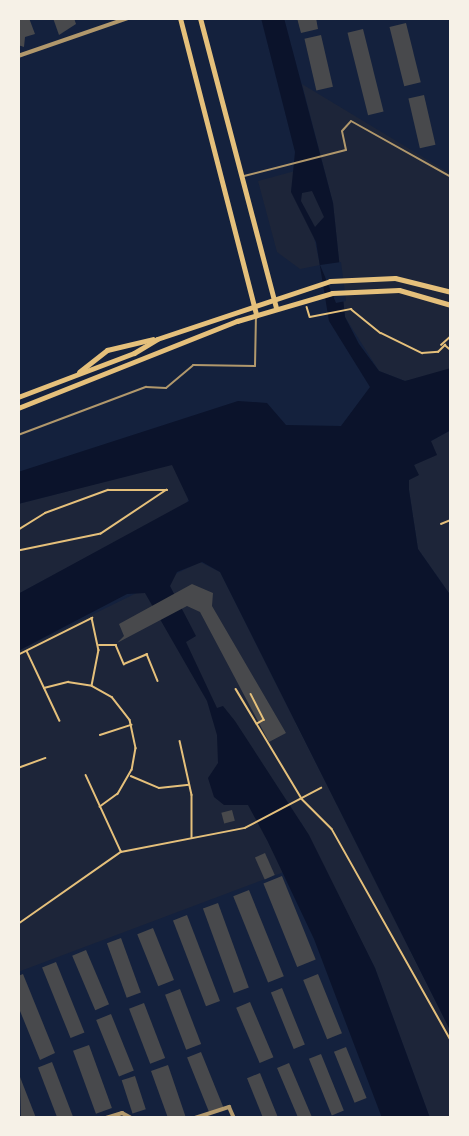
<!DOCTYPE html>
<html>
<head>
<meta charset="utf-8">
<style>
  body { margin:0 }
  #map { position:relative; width:469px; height:1136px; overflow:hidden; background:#14213d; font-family:Figtree,sans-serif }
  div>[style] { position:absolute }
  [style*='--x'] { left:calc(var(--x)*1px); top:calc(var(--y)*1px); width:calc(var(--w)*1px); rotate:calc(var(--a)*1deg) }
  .green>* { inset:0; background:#1d2539 }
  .water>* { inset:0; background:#0b132b }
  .pier>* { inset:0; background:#14213d }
  .building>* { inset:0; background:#48494c; transform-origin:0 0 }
  .path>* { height:1.5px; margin:-0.75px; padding:0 0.75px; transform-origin:0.75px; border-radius:0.75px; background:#e5c07b }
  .service>* { height:2px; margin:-1px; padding:0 1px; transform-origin:1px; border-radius:1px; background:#b1986c }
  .minor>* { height:4px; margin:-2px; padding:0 2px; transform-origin:2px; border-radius:2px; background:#b1986c }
  .secondary>* { height:5px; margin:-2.5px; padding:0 2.5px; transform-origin:2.5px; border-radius:2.5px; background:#e5c07b }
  span { translate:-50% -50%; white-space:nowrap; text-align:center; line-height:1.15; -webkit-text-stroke:6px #f6f1e7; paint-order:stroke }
  .frame { position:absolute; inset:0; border:20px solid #f6f1e7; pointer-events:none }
</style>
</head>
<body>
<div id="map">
  <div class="green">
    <div style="clip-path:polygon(302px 84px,451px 174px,451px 368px,446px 373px,405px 381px,379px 371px,345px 317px,333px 203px)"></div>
    <div style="clip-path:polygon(295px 171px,291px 192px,322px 187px,329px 228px,314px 237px,320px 265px,300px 269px,277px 252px,258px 181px)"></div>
    <div style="clip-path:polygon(451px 430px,451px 596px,418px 549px,409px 490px,409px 480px,418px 475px,414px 465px,431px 441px)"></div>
    <div style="clip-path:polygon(172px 464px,189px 498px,186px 505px,18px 594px,18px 504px)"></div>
    <div style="clip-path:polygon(200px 562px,220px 572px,451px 1032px,451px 1118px,430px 1118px,375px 968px,301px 822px,268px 842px,284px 872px,18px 972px,18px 651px)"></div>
  </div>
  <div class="water">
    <div style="clip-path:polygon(evenodd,261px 18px,284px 18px,333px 203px,345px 317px,359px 344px,379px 371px,405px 381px,451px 368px,451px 430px,431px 441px,437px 455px,414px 465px,419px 475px,409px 480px,409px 490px,418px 549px,451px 596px,451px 1032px,220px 572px,202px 562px,177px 572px,170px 586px,196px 636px,186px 642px,217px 708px,223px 706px,235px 721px,309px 835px,375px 968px,430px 1118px,382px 1118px,314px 939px,268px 842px,248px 805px,224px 805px,214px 797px,208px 778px,218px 763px,217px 735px,207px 701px,145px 593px,127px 594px,18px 651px,18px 594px,189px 501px,172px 465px,18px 504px,18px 472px,238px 401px,267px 403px,286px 425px,341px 426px,370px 387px,329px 321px,316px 242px,291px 192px,295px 152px,261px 18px,312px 191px,324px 217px,315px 227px,301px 201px,302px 193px,312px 191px)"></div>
  </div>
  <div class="pier">
    <div style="clip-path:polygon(341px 262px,346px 301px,336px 303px,320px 265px)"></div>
  </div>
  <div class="building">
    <div style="clip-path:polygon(29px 18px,35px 34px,25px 37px,24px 47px,18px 45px,18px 20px)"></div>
    <div style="clip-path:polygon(53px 18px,74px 18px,76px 24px,59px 35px)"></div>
    <div style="clip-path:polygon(297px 18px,316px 18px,318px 29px,301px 33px)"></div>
    <div style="left:406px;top:23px;width:61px;height:17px;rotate:76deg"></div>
    <div style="left:363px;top:29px;width:85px;height:16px;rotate:76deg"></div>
    <div style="left:321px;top:35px;width:53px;height:17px;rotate:77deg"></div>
    <div style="left:424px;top:95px;width:51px;height:16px;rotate:77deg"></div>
    <div style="clip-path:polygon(192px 584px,213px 593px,212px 606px,286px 733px,269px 742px,200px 612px,187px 606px,117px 643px,124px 636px,119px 624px)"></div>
    <div style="left:232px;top:810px;width:11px;height:11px;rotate:75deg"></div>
    <div style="left:265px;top:853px;width:24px;height:11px;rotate:66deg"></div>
    <div style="left:282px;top:876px;width:90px;height:20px;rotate:68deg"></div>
    <div style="left:249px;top:890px;width:93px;height:17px;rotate:68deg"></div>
    <div style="left:218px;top:903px;width:90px;height:16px;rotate:70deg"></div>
    <div style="left:187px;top:915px;width:92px;height:15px;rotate:69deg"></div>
    <div style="left:153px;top:928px;width:56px;height:17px;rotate:68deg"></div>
    <div style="left:121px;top:938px;width:58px;height:15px;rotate:70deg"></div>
    <div style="left:86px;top:950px;width:59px;height:15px;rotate:67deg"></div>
    <div style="left:56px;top:962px;width:76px;height:15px;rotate:68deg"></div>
    <div style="clip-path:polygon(23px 974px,55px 1053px,40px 1060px,18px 1006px,18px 976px)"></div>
    <div style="left:318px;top:974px;width:64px;height:16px;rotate:68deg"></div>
    <div style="left:282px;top:988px;width:61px;height:12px;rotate:68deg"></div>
    <div style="left:180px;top:989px;width:59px;height:16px;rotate:69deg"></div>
    <div style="left:250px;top:1002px;width:60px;height:15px;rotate:67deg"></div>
    <div style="left:144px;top:1003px;width:59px;height:16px;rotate:69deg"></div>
    <div style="left:111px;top:1014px;width:61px;height:16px;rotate:68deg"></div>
    <div style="left:89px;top:1045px;width:67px;height:17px;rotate:70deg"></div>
    <div style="left:346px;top:1047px;width:55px;height:13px;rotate:68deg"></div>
    <div style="left:201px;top:1052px;width:61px;height:15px;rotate:68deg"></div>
    <div style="left:321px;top:1054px;width:61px;height:13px;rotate:68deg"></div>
    <div style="left:52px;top:1062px;width:60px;height:15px;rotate:69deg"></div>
    <div style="left:289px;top:1063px;width:60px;height:13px;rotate:67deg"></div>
    <div style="clip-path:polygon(168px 1065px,186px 1118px,168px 1118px,151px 1071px)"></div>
    <div style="left:260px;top:1073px;width:48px;height:14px;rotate:68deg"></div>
    <div style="left:135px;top:1076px;width:35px;height:14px;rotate:72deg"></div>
    <div style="clip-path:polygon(20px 1077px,36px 1118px,21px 1118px)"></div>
  </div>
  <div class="path">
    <div style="--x:307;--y:307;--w:10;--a:73"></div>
    <div style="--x:310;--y:317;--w:42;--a:-11"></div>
    <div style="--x:351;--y:309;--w:38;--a:39"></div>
    <div style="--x:381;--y:333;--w:46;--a:26"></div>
    <div style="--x:422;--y:353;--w:16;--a:-4"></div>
    <div style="--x:438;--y:352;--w:10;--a:-45"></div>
    <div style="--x:445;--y:345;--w:8;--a:40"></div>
    <div style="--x:441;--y:345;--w:13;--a:-42"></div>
    <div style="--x:441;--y:524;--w:11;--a:-22"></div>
    <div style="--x:18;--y:530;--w:32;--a:-32"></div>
    <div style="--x:45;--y:513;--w:67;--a:-20.1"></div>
    <div style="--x:108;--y:490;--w:59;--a:0"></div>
    <div style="--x:167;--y:490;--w:79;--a:146.3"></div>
    <div style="--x:101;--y:534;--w:85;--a:168.4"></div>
    <div style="--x:99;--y:645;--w:17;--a:0"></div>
    <div style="--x:116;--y:645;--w:21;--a:67"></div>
    <div style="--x:124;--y:664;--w:25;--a:-23"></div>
    <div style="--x:147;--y:654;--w:29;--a:68"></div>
    <div style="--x:27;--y:651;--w:77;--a:64.8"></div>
    <div style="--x:18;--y:655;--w:83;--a:-26.6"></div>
    <div style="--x:92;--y:618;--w:33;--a:78"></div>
    <div style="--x:99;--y:650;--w:36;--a:101"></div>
    <div style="--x:44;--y:688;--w:25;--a:-14"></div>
    <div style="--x:68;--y:682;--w:24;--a:9"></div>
    <div style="--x:92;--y:686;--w:23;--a:29"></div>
    <div style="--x:112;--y:697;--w:29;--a:52"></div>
    <div style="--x:130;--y:720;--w:29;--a:78"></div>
    <div style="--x:136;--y:748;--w:22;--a:100"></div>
    <div style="--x:132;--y:770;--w:28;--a:120"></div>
    <div style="--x:118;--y:794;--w:22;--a:144"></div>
    <div style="--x:236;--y:689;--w:128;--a:59"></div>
    <div style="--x:302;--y:799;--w:42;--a:45"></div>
    <div style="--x:332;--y:829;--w:242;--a:60.6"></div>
    <div style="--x:251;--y:694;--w:29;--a:63"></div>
    <div style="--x:264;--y:720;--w:8;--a:150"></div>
    <div style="--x:100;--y:735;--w:33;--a:-18"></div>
    <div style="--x:180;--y:741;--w:55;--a:77.5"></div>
    <div style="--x:192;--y:795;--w:42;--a:90"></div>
    <div style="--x:18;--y:768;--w:29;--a:-20"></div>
    <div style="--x:86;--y:775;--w:84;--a:65.3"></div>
    <div style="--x:131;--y:776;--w:30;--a:23"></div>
    <div style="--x:159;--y:788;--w:30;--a:-6"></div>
    <div style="--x:18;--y:924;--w:126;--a:-35"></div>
    <div style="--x:121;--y:852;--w:126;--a:-11"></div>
    <div style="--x:245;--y:828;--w:86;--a:-27.8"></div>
  </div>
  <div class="service">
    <div style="--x:244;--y:176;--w:105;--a:-14.3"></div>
    <div style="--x:346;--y:150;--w:19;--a:-102"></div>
    <div style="--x:342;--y:131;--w:13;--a:-48"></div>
    <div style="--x:351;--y:121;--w:115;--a:29.2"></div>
    <div style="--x:18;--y:435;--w:137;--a:-20.6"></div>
    <div style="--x:146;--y:387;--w:20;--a:3"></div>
    <div style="--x:166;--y:388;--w:35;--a:-40"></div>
    <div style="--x:193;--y:365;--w:62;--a:0.9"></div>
    <div style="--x:255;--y:366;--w:51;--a:-88.9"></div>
  </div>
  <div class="minor">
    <div style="--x:18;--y:56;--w:116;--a:-19.1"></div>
    <div style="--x:106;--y:1118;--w:17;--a:-17"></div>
    <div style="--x:122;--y:1113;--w:10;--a:29"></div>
    <div style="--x:195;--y:1118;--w:36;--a:-18"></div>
    <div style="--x:229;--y:1107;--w:12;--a:66"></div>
  </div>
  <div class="secondary">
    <div style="--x:180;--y:18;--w:307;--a:75.6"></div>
    <div style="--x:200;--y:18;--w:300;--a:75.3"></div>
    <div style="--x:79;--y:372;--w:36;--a:-38"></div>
    <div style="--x:107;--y:350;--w:47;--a:-13.4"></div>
    <div style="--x:18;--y:397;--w:124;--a:-20.8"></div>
    <div style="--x:134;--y:353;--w:27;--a:-31"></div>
    <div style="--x:157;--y:339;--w:182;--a:-18.5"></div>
    <div style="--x:330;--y:281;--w:65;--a:-2.6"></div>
    <div style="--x:395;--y:278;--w:58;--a:14"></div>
    <div style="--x:18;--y:408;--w:236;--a:-21.7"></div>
    <div style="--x:237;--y:321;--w:99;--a:-16.4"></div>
    <div style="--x:332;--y:293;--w:67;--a:-2.6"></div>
    <div style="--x:399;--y:290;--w:54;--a:16.1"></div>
  </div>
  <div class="frame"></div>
</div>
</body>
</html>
